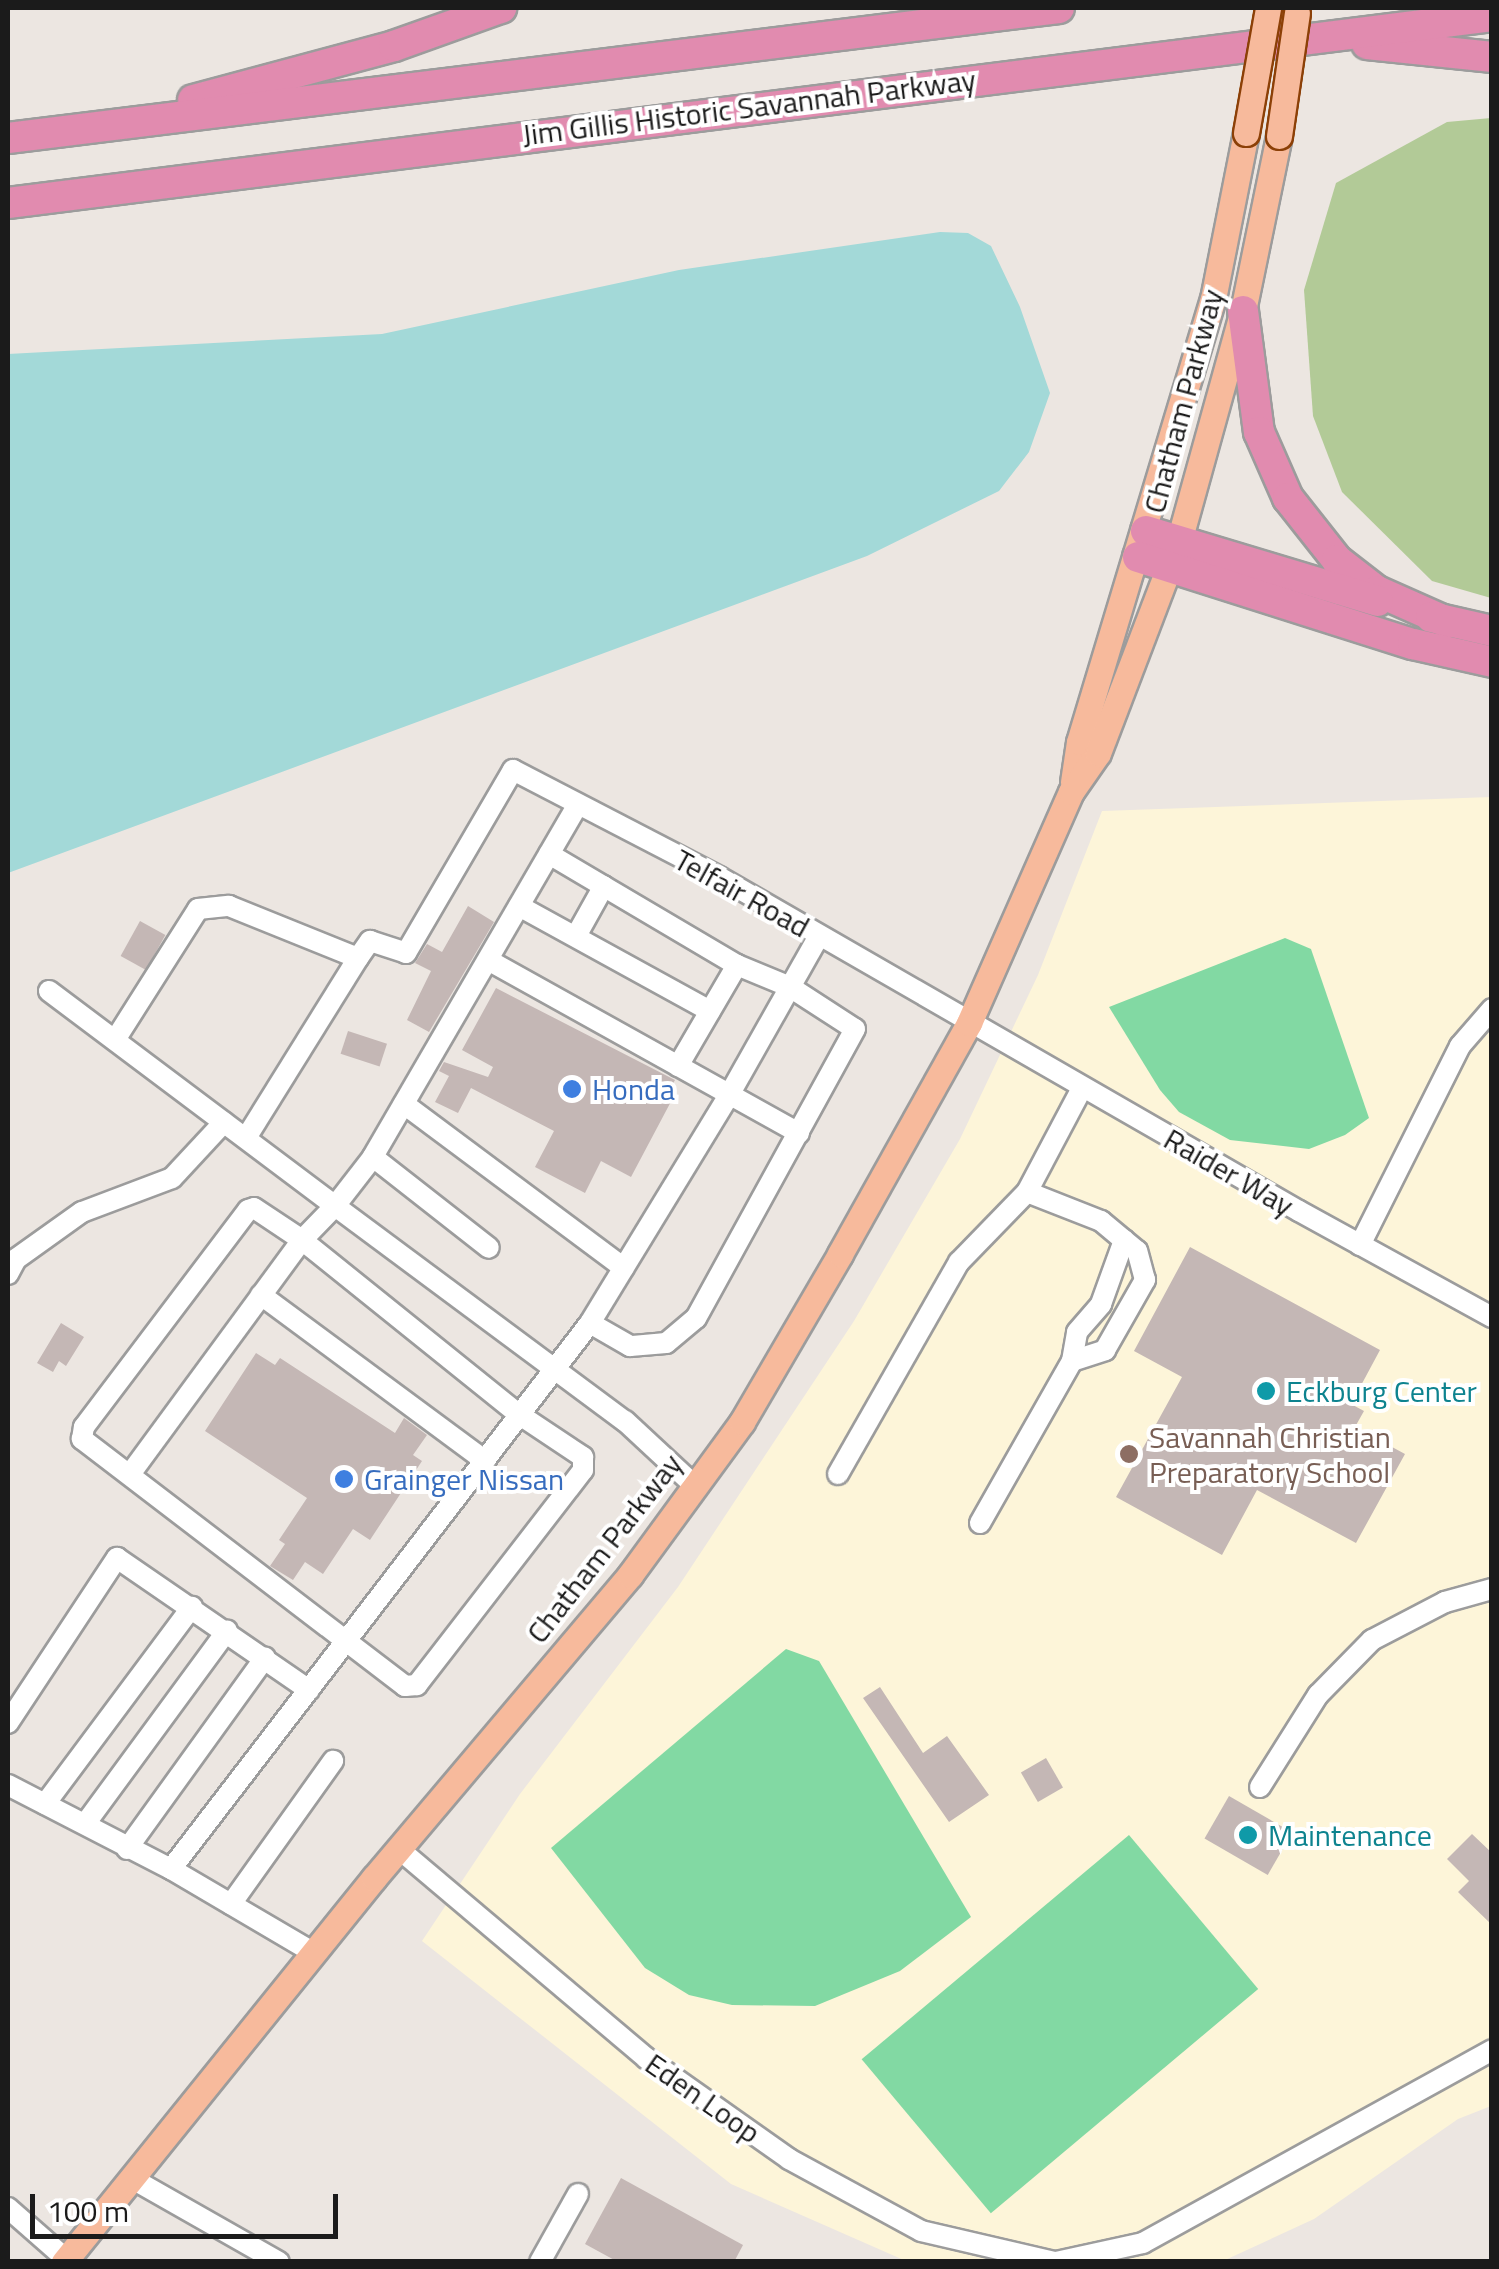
<!DOCTYPE html>
<html>
<head>
<meta charset="utf-8">
<style>
  body { margin:0 }
  #map { position:relative; width:1499px; height:2269px; overflow:hidden; background:#ece6e1; font-family:"Titillium Web",sans-serif }
  div>[style] { position:absolute }
  [style*='--x'] { left:calc(var(--x)*1px); top:calc(var(--y)*1px); width:calc(var(--w)*1px); rotate:calc(var(--a)*1deg) }
  .education>* { inset:0; background:#fdf5d9 }
  .forest>* { inset:0; background:#b2ca97 }
  .pitch>* { inset:0; background:#82d9a3; transform-origin:0 0 }
  .water>* { inset:0; background:#a3d9d8 }
  .building>* { inset:0; background:#c4b7b5; transform-origin:0 0 }
  .roads { filter:drop-shadow(2px 0 #9c9c9c) drop-shadow(-2px 0 #9c9c9c) drop-shadow(0 2px #9c9c9c) drop-shadow(0 -2px #9c9c9c) }
  .minor>* { height:20px; margin:-10px; padding:0 10px; transform-origin:10px; border-radius:10px; background:#fff }
  .major>* { height:25px; margin:-12.5px; padding:0 12.5px; transform-origin:12.5px; border-radius:12.5px; background:#f7ba9c }
  .highway>* { height:30px; margin:-15px; padding:0 15px; transform-origin:15px; border-radius:15px; background:#e18baf }
  .bridges { filter:drop-shadow(2px 0 #8c4007) drop-shadow(-2px 0 #8c4007) drop-shadow(0 2px #8c4007) drop-shadow(0 -2px #8c4007) }
  .major-bridge>* { height:25px; margin:-12.5px; padding:0 12.5px; transform-origin:12.5px; border-radius:12.5px; background:#f7ba9c }
  .dots>* { width:28px; height:28px; translate:-50% -50%; box-sizing:border-box; border:5px solid #fff; border-radius:50% }
  span { translate:-50% -50%; white-space:nowrap; text-align:center; line-height:1.15; -webkit-text-stroke:8px #fff; paint-order:stroke }
  .street-label { font-size:30px; color:#1b1b1b }
  .shop-label { font-size:30px; color:#366cbe }
  .left { translate:0 -50%; text-align:left }
  .culture-label { font-size:30px; color:#0d838f }
  .education-label { font-size:30px; color:#785e54 }
  .frame { position:absolute; inset:0; border:10px solid #1b1b1b; pointer-events:none }
  .scale { position:absolute; left:30px; top:2194px; width:308px; height:45px; box-sizing:border-box; border:5px solid #1b1b1b; border-top:0; padding-left:12px; font-size:30px; line-height:35px; white-space:nowrap; color:#1b1b1b; -webkit-text-stroke:8px #fff; paint-order:stroke }
</style>
</head>
<body>
<div id="map">
  <div class="education">
    <div style="clip-path:polygon(1491px 797px,1491px 2106px,1458px 2119px,1314px 2219px,1223px 2261px,906px 2261px,731px 2184px,422px 1941px,520px 1794px,678px 1587px,854px 1321px,960px 1139px,1038px 975px,1102px 811px)"></div>
  </div>
  <div class="forest">
    <div style="clip-path:polygon(1491px 118px,1492px 118px,1491px 598px,1432px 581px,1342px 492px,1313px 416px,1304px 290px,1336px 183px,1447px 122px)"></div>
  </div>
  <div class="pitch">
    <div style="clip-path:polygon(1285px 938px,1311px 949px,1369px 1118px,1345px 1135px,1309px 1149px,1230px 1140px,1179px 1112px,1160px 1090px,1109px 1007px)"></div>
    <div style="clip-path:polygon(786px 1649px,819px 1661px,971px 1917px,900px 1971px,815px 2006px,732px 2005px,689px 1995px,645px 1968px,551px 1848px)"></div>
    <div style="left:1129px;top:1835px;width:201px;height:349px;rotate:50deg"></div>
  </div>
  <div class="water">
    <div style="clip-path:polygon(940px 232px,968px 233px,991px 246px,1020px 307px,1050px 393px,1029px 452px,999px 491px,867px 556px,8px 873px,8px 354px,382px 334px,679px 270px)"></div>
  </div>
  <div class="building">
    <div style="clip-path:polygon(468px 906px,494px 922px,429px 1032px,407px 1020px,431px 971px,415px 963px,427px 944px,442px 952px)"></div>
    <div style="left:140px;top:921px;width:29px;height:40px;rotate:29deg"></div>
    <div style="clip-path:polygon(496px 988px,675px 1080px,669px 1091px,675px 1094px,631px 1177px,601px 1161px,585px 1193px,535px 1167px,554px 1131px,471px 1088px,458px 1113px,435px 1102px,449px 1076px,439px 1071px,444px 1062px,488px 1077px,493px 1067px,462px 1050px)"></div>
    <div style="left:348px;top:1031px;width:41px;height:24px;rotate:18deg"></div>
    <div style="clip-path:polygon(1190px 1247px,1380px 1350px,1351px 1404px,1364px 1411px,1355px 1427px,1405px 1454px,1356px 1543px,1257px 1490px,1222px 1555px,1116px 1497px,1182px 1377px,1134px 1351px)"></div>
    <div style="clip-path:polygon(61px 1323px,84px 1337px,66px 1366px,59px 1361px,53px 1372px,37px 1363px)"></div>
    <div style="clip-path:polygon(256px 1353px,275px 1365px,280px 1358px,395px 1433px,404px 1418px,427px 1435px,413px 1455px,422px 1461px,370px 1540px,353px 1529px,323px 1574px,305px 1562px,293px 1580px,270px 1566px,285px 1544px,279px 1540px,307px 1498px,205px 1431px)"></div>
    <div style="clip-path:polygon(880px 1687px,923px 1753px,947px 1736px,989px 1795px,949px 1822px,863px 1698px)"></div>
    <div style="left:1046px;top:1758px;width:34px;height:29px;rotate:60deg"></div>
    <div style="left:1229px;top:1796px;width:73px;height:49px;rotate:30deg"></div>
    <div style="clip-path:polygon(1472px 1834px,1492px 1853px,1492px 1925px,1458px 1892px,1469px 1881px,1447px 1859px)"></div>
    <div style="clip-path:polygon(621px 2178px,743px 2245px,734px 2262px,618px 2262px,585px 2244px)"></div>
  </div>
  <div class="roads">
    <div class="minor">
      <div style="--x:577;--y:806;--w:406;--a:120.2"></div>
      <div style="--x:373;--y:1157;--w:62;--a:127.8"></div>
      <div style="--x:335;--y:1206;--w:361;--a:36.6"></div>
      <div style="--x:625;--y:1421;--w:96;--a:42.9"></div>
      <div style="--x:549;--y:854;--w:218;--a:30.6"></div>
      <div style="--x:737;--y:965;--w:57;--a:22.5"></div>
      <div style="--x:790;--y:987;--w:77;--a:32.9"></div>
      <div style="--x:855;--y:1029;--w:330;--a:118.8"></div>
      <div style="--x:696;--y:1318;--w:39;--a:140"></div>
      <div style="--x:666;--y:1343;--w:36;--a:175"></div>
      <div style="--x:630;--y:1346;--w:46;--a:-150.1"></div>
      <div style="--x:519;--y:906;--w:218;--a:28.8"></div>
      <div style="--x:576;--y:936;--w:57;--a:-60.8"></div>
      <div style="--x:488;--y:960;--w:356;--a:29.1"></div>
      <div style="--x:49;--y:991;--w:358;--a:36.9"></div>
      <div style="--x:335;--y:1206;--w:47;--a:134.1"></div>
      <div style="--x:302;--y:1240;--w:289;--a:126.3"></div>
      <div style="--x:115;--y:1040;--w:155;--a:-57.6"></div>
      <div style="--x:198;--y:909;--w:31;--a:-6"></div>
      <div style="--x:229;--y:906;--w:139;--a:22"></div>
      <div style="--x:358;--y:958;--w:21;--a:-55"></div>
      <div style="--x:370;--y:941;--w:38;--a:18"></div>
      <div style="--x:406;--y:953;--w:212;--a:-59.7"></div>
      <div style="--x:513;--y:770;--w:232;--a:27.4"></div>
      <div style="--x:719;--y:877;--w:669;--a:29.94"></div>
      <div style="--x:1299;--y:1211;--w:220;--a:28.8"></div>
      <div style="--x:678;--y:1066;--w:117;--a:-59.7"></div>
      <div style="--x:404;--y:1104;--w:274;--a:36.7"></div>
      <div style="--x:246;--y:1138;--w:212;--a:-58.1"></div>
      <div style="--x:373;--y:1157;--w:147;--a:38.1"></div>
      <div style="--x:254;--y:1208;--w:58;--a:33.7"></div>
      <div style="--x:302;--y:1240;--w:280;--a:38.8"></div>
      <div style="--x:520;--y:1415;--w:76;--a:33.7"></div>
      <div style="--x:583;--y:1457;--w:13;--a:90"></div>
      <div style="--x:583;--y:1470;--w:272;--a:127.7"></div>
      <div style="--x:417;--y:1685;--w:12;--a:175"></div>
      <div style="--x:405;--y:1686;--w:407;--a:-142.6"></div>
      <div style="--x:82;--y:1439;--w:12;--a:-81"></div>
      <div style="--x:84;--y:1427;--w:272;--a:-52.9"></div>
      <div style="--x:248;--y:1210;--w:6;--a:-18"></div>
      <div style="--x:1360;--y:1245;--w:223;--a:-63.3"></div>
      <div style="--x:1460;--y:1046;--w:49;--a:-49.1"></div>
      <div style="--x:8;--y:1274;--w:17;--a:-62"></div>
      <div style="--x:16;--y:1259;--w:81;--a:-35.5"></div>
      <div style="--x:82;--y:1212;--w:96;--a:-20.7"></div>
      <div style="--x:172;--y:1178;--w:76;--a:-47.1"></div>
      <div style="--x:261;--y:1295;--w:279;--a:36.5"></div>
      <div style="--x:1072;--y:1361;--w:29;--a:-80"></div>
      <div style="--x:1077;--y:1332;--w:37;--a:-49"></div>
      <div style="--x:1101;--y:1304;--w:68;--a:-70.2"></div>
      <div style="--x:838;--y:1474;--w:244;--a:-60.3"></div>
      <div style="--x:959;--y:1262;--w:98;--a:-45.8"></div>
      <div style="--x:1027;--y:1192;--w:118;--a:-62.1"></div>
      <div style="--x:980;--y:1523;--w:186;--a:-60.4"></div>
      <div style="--x:1072;--y:1361;--w:35;--a:-18"></div>
      <div style="--x:1105;--y:1350;--w:81;--a:-60.3"></div>
      <div style="--x:1145;--y:1280;--w:30;--a:-105"></div>
      <div style="--x:1137;--y:1251;--w:47;--a:-140.2"></div>
      <div style="--x:1101;--y:1221;--w:79;--a:-158.6"></div>
      <div style="--x:8;--y:1723;--w:198;--a:-56.6"></div>
      <div style="--x:117;--y:1558;--w:233;--a:34.5"></div>
      <div style="--x:8;--y:1785;--w:183;--a:27.3"></div>
      <div style="--x:1260;--y:1787;--w:109;--a:-57.8"></div>
      <div style="--x:1318;--y:1695;--w:77;--a:-45.5"></div>
      <div style="--x:1372;--y:1640;--w:82;--a:-27.5"></div>
      <div style="--x:1445;--y:1602;--w:49;--a:-15.5"></div>
      <div style="--x:45;--y:1804;--w:246;--a:-53.3"></div>
      <div style="--x:85;--y:1824;--w:240;--a:-53.7"></div>
      <div style="--x:127;--y:1849;--w:236;--a:-54.2"></div>
      <div style="--x:399;--y:1849;--w:324;--a:40.2"></div>
      <div style="--x:646;--y:2058;--w:175;--a:35.2"></div>
      <div style="--x:789;--y:2159;--w:150;--a:28.6"></div>
      <div style="--x:921;--y:2231;--w:137;--a:13.1"></div>
      <div style="--x:231;--y:1904;--w:176;--a:-54.5"></div>
      <div style="--x:314;--y:1953;--w:166;--a:-149.6"></div>
      <div style="--x:171;--y:1869;--w:688;--a:-52.5"></div>
      <div style="--x:590;--y:1323;--w:267;--a:-58.6"></div>
      <div style="--x:729;--y:1095;--w:183;--a:-60.5"></div>
      <div style="--x:131;--y:2178;--w:170;--a:29.6"></div>
      <div style="--x:8;--y:2208;--w:77;--a:41.3"></div>
      <div style="--x:540;--y:2262;--w:78;--a:-60.8"></div>
      <div style="--x:1056;--y:2262;--w:89;--a:-12.3"></div>
      <div style="--x:1143;--y:2243;--w:399;--a:-28.9"></div>
    </div>
    <div class="major">
      <div style="--x:1073;--y:782;--w:40;--a:-81.5"></div>
      <div style="--x:1079;--y:742;--w:463;--a:-73.2"></div>
      <div style="--x:1213;--y:299;--w:169;--a:-78.8"></div>
      <div style="--x:64;--y:2262;--w:494;--a:-51.1"></div>
      <div style="--x:374;--y:1878;--w:397;--a:-49.8"></div>
      <div style="--x:630;--y:1575;--w:190;--a:-53.8"></div>
      <div style="--x:742;--y:1422;--w:194;--a:-59.7"></div>
      <div style="--x:840;--y:1254;--w:265;--a:-60.8"></div>
      <div style="--x:969;--y:1023;--w:253;--a:-66.2"></div>
      <div style="--x:1071;--y:792;--w:47;--a:-55.3"></div>
      <div style="--x:1098;--y:753;--w:227;--a:-69.1"></div>
      <div style="--x:1179;--y:541;--w:239;--a:-74.5"></div>
      <div style="--x:1243;--y:311;--w:179;--a:-78.4"></div>
    </div>
    <div class="highway">
      <div style="--x:1367;--y:44;--w:126;--a:5.9"></div>
      <div style="--x:193;--y:100;--w:208;--a:-15"></div>
      <div style="--x:394;--y:46;--w:114;--a:-19.6"></div>
      <div style="--x:8;--y:138;--w:1059;--a:-7.05"></div>
      <div style="--x:8;--y:203;--w:1496;--a:-7.18"></div>
      <div style="--x:1243;--y:311;--w:122;--a:82.5"></div>
      <div style="--x:1259;--y:432;--w:72;--a:66.3"></div>
      <div style="--x:1288;--y:498;--w:79;--a:51.7"></div>
      <div style="--x:1337;--y:560;--w:51;--a:37.8"></div>
      <div style="--x:1377;--y:591;--w:77;--a:23.9"></div>
      <div style="--x:1146;--y:531;--w:242;--a:16.8"></div>
      <div style="--x:1138;--y:557;--w:288;--a:17.6"></div>
      <div style="--x:1413;--y:644;--w:81;--a:12.8"></div>
      <div style="--x:1431;--y:617;--w:63;--a:12.9"></div>
    </div>
  </div>
  <div class="bridges">
    <div class="major-bridge">
      <div style="--x:1246;--y:133;--w:127;--a:-80"></div>
      <div style="--x:1279;--y:136;--w:124;--a:-81.7"></div>
    </div>
  </div>
  <div class="dots">
    <div style="left:572px;top:1089px;background:#3f7fe0"></div>
    <div style="left:1266px;top:1391px;background:#0f9aa8"></div>
    <div style="left:1129px;top:1454px;background:#8d6e63"></div>
    <div style="left:344px;top:1479px;background:#3f7fe0"></div>
    <div style="left:1248px;top:1835px;background:#0f9aa8"></div>
  </div>
  <div class="street-label">
    <span style="left:749px;top:107px;rotate:-7deg">Jim Gillis Historic Savannah Parkway</span>
    <span style="left:1183px;top:401px;rotate:-75deg">Chatham Parkway</span>
    <span style="left:742px;top:893px;rotate:29deg">Telfair Road</span>
    <span style="left:1229px;top:1172px;rotate:30deg">Raider Way</span>
    <span style="left:604px;top:1548px;rotate:-52deg">Chatham Parkway</span>
    <span style="left:703px;top:2098px;rotate:35deg">Eden Loop</span>
  </div>
  <div class="shop-label">
    <span class="left" style="left:592px;top:1089px">Honda</span>
    <span class="left" style="left:364px;top:1479px">Grainger Nissan</span>
  </div>
  <div class="culture-label">
    <span class="left" style="left:1286px;top:1391px">Eckburg Center</span>
    <span class="left" style="left:1268px;top:1835px">Maintenance</span>
  </div>
  <div class="education-label">
    <span class="left" style="left:1149px;top:1454px">Savannah Christian<br>Preparatory School</span>
  </div>
  <div class="frame"></div>
  <div class="scale">100 m</div>
</div>
</body>
</html>
